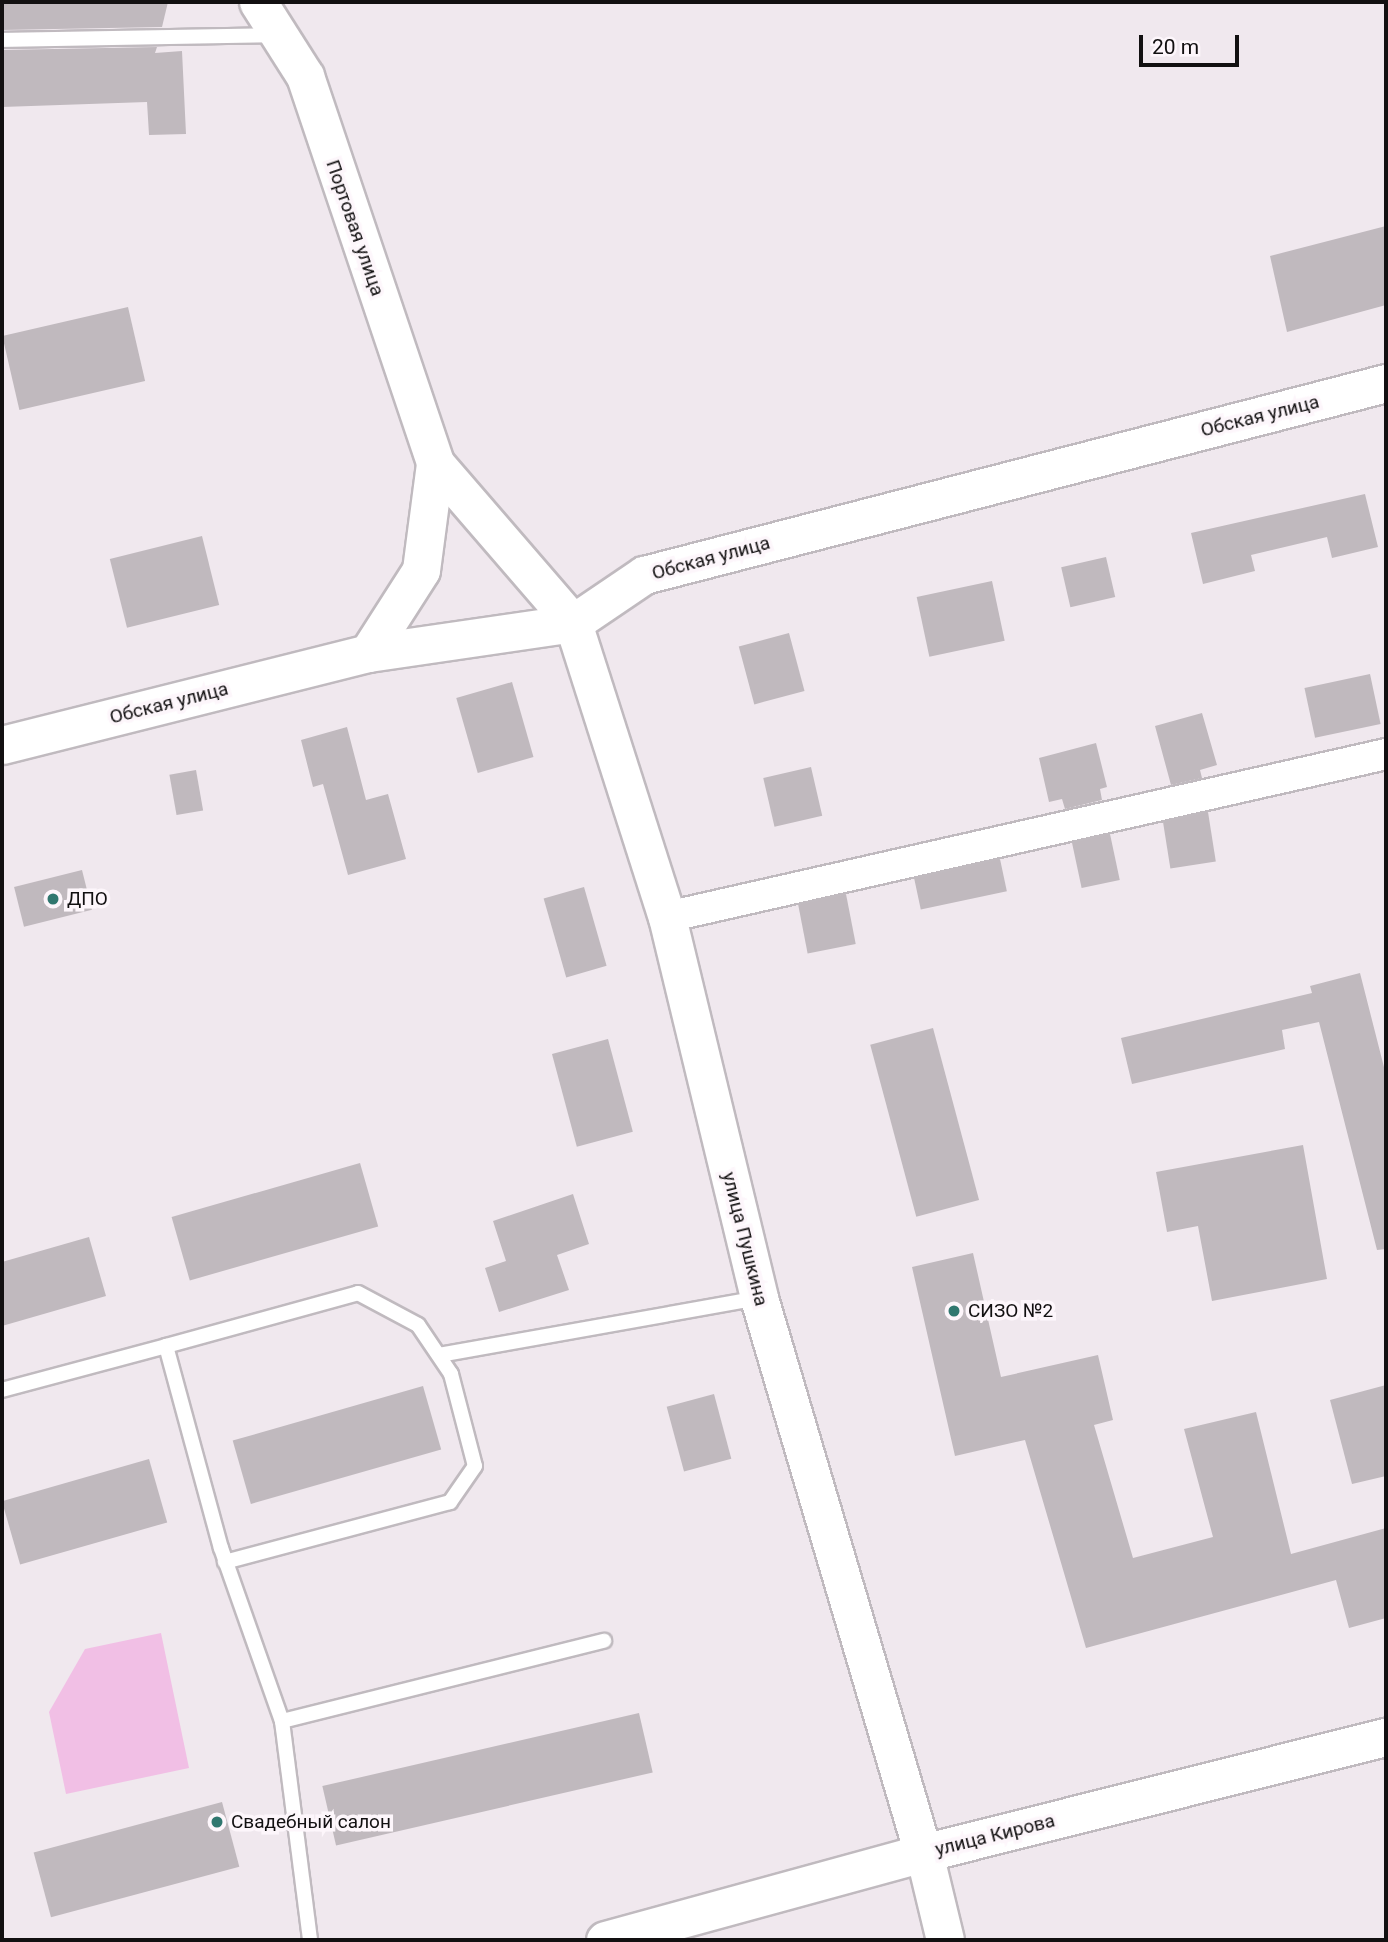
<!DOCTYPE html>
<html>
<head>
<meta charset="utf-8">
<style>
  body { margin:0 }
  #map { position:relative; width:1388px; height:1942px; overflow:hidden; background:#f0e8ee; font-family:Roboto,sans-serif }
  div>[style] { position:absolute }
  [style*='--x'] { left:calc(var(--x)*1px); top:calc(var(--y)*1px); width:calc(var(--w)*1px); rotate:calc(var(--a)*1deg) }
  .green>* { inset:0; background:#f1bfe5 }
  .building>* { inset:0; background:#c0b9be; transform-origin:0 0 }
  .roads { filter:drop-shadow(2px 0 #c0babf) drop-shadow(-2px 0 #c0babf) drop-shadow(0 2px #c0babf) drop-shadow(0 -2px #c0babf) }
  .service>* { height:14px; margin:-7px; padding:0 7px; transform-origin:7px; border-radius:7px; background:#fff }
  .minor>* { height:30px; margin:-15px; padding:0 15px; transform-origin:15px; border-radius:15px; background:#fff }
  .tertiary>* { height:37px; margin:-18.5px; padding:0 18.5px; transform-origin:18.5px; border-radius:18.5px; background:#fff }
  .dots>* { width:19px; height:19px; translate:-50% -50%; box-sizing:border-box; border:4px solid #fdf6fb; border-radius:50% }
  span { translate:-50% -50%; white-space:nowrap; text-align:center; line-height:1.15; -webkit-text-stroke:7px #fdf6fb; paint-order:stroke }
  .street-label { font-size:19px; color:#121011 }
  .poi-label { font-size:19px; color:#121011 }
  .left { translate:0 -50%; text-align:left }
  .frame { position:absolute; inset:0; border:4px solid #121011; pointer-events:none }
  .scale { position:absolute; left:1139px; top:35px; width:100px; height:32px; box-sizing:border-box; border:4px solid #121011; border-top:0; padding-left:9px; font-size:21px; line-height:24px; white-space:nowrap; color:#121011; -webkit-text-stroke:5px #fdf6fb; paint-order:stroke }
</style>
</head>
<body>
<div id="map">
  <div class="green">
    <div style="clip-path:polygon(161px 1633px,189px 1768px,66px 1794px,49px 1712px,85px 1649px)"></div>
  </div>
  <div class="building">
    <div style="clip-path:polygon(2px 2px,168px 2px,162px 27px,2px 30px)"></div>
    <div style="clip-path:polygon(157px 47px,155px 53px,182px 51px,186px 134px,149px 135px,147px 102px,2px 107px,2px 50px)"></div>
    <div style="clip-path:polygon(1386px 226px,1386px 305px,1287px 332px,1270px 256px)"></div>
    <div style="left:128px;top:307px;width:76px;height:129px;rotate:77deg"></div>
    <div style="clip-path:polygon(1365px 494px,1378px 547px,1332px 558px,1327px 537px,1251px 555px,1255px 571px,1203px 584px,1191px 533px)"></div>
    <div style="left:202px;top:536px;width:71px;height:95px;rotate:76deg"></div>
    <div style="left:1106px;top:557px;width:41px;height:46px;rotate:77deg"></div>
    <div style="left:992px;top:581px;width:61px;height:77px;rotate:78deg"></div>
    <div style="left:789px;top:633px;width:60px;height:52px;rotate:75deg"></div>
    <div style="left:1370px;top:674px;width:51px;height:67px;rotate:78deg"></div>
    <div style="left:512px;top:682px;width:78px;height:58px;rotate:74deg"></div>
    <div style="clip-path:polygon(1202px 713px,1217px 765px,1200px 770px,1202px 778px,1171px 785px,1155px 726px)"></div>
    <div style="clip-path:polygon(347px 727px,366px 800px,388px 794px,406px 859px,348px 875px,323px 784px,313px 787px,301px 740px)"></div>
    <div style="clip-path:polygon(1096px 743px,1107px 787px,1100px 789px,1102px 800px,1065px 809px,1062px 799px,1049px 802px,1039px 758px)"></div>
    <div style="left:811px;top:767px;width:50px;height:49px;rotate:77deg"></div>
    <div style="left:196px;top:770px;width:41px;height:27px;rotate:80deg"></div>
    <div style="left:1208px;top:812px;width:50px;height:46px;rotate:81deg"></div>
    <div style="left:1110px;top:834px;width:47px;height:39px;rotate:78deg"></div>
    <div style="left:1000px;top:859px;width:33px;height:88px;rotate:78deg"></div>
    <div style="left:82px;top:870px;width:41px;height:70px;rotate:76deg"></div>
    <div style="left:584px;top:887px;width:82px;height:42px;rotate:74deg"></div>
    <div style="left:846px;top:894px;width:51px;height:49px;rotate:79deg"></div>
    <div style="clip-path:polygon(1360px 973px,1386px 1075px,1386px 1249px,1377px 1250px,1319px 1022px,1282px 1030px,1285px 1049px,1132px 1084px,1121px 1038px,1312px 993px,1310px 986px)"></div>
    <div style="left:933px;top:1028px;width:178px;height:65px;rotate:75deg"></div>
    <div style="left:608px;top:1039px;width:96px;height:58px;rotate:75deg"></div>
    <div style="clip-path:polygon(1303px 1145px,1327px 1279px,1212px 1301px,1198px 1226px,1167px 1232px,1156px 1172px)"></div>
    <div style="left:360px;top:1163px;width:66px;height:196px;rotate:74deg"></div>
    <div style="clip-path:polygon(573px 1194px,589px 1244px,557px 1255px,569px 1290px,499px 1312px,485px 1268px,506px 1261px,493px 1221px)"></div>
    <div style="clip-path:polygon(89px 1237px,106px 1296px,2px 1326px,2px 1262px)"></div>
    <div style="clip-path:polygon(973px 1253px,1001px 1377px,1098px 1355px,1113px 1420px,1094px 1425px,1133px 1558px,1213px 1537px,1184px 1429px,1256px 1412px,1291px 1554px,1386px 1528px,1386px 1618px,1349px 1628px,1336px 1580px,1086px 1648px,1025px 1440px,955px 1456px,912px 1267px)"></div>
    <div style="clip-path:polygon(1386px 1385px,1386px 1476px,1352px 1484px,1330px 1400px)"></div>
    <div style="left:423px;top:1386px;width:66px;height:198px;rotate:74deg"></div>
    <div style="left:714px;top:1394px;width:67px;height:49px;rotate:75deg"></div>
    <div style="left:149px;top:1459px;width:66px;height:153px;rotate:74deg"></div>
    <div style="left:639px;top:1713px;width:61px;height:325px;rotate:77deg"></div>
    <div style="left:222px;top:1802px;width:67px;height:195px;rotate:75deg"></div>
  </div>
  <div class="roads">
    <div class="service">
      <div style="--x:2;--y:40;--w:275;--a:-1"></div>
      <div style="--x:166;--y:1346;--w:199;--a:-15.4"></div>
      <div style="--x:358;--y:1293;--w:68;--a:28.1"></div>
      <div style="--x:418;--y:1325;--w:59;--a:56"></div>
      <div style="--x:451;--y:1374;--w:95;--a:75.4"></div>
      <div style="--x:475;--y:1466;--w:44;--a:124.8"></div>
      <div style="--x:450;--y:1502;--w:233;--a:165.1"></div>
      <div style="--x:439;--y:1355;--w:324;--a:-10.1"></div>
      <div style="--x:2;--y:1390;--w:170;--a:-15"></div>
      <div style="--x:166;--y:1346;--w:209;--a:74.8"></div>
      <div style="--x:221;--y:1548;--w:183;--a:70.6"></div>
      <div style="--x:282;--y:1721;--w:221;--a:82.7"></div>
      <div style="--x:282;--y:1721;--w:332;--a:-14"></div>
    </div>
    <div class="minor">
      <div style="--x:667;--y:917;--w:737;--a:-12.77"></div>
    </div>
    <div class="tertiary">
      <div style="--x:258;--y:2;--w:88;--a:57.6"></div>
      <div style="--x:305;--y:76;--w:408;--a:71.4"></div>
      <div style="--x:368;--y:653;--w:98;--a:-57.4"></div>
      <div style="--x:421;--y:570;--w:108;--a:-82.5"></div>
      <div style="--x:435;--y:463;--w:211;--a:49.2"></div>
      <div style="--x:573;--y:623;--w:309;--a:72.3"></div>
      <div style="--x:667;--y:917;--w:392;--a:76.4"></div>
      <div style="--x:759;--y:1298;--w:579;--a:73.54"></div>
      <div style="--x:2;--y:745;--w:377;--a:-14.1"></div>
      <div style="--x:368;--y:653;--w:207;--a:-8.3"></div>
      <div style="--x:573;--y:623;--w:86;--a:-34.1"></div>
      <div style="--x:644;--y:575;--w:766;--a:-14.51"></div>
      <div style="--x:924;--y:1853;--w:89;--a:76.4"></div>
      <div style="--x:605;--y:1940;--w:330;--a:-15.3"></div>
      <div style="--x:923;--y:1853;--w:477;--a:-14.1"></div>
    </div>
  </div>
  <div class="dots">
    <div style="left:53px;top:899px;background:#30776f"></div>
    <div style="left:954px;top:1311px;background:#30776f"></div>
    <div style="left:217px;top:1822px;background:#30776f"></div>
  </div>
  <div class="street-label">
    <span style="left:355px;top:228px;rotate:71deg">Портовая улица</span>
    <span style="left:1260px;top:416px;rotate:-14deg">Обская улица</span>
    <span style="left:711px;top:558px;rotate:-15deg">Обская улица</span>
    <span style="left:169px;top:703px;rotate:-14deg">Обская улица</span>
    <span style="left:745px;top:1239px;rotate:76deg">улица Пушкина</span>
    <span style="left:995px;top:1835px;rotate:-14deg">улица Кирова</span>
  </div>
  <div class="poi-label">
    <span class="left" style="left:67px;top:899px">ДПО</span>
    <span class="left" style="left:968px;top:1311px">СИЗО №2</span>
    <span class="left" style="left:231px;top:1822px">Свадебный салон</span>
  </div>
  <div class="frame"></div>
  <div class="scale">20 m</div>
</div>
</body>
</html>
